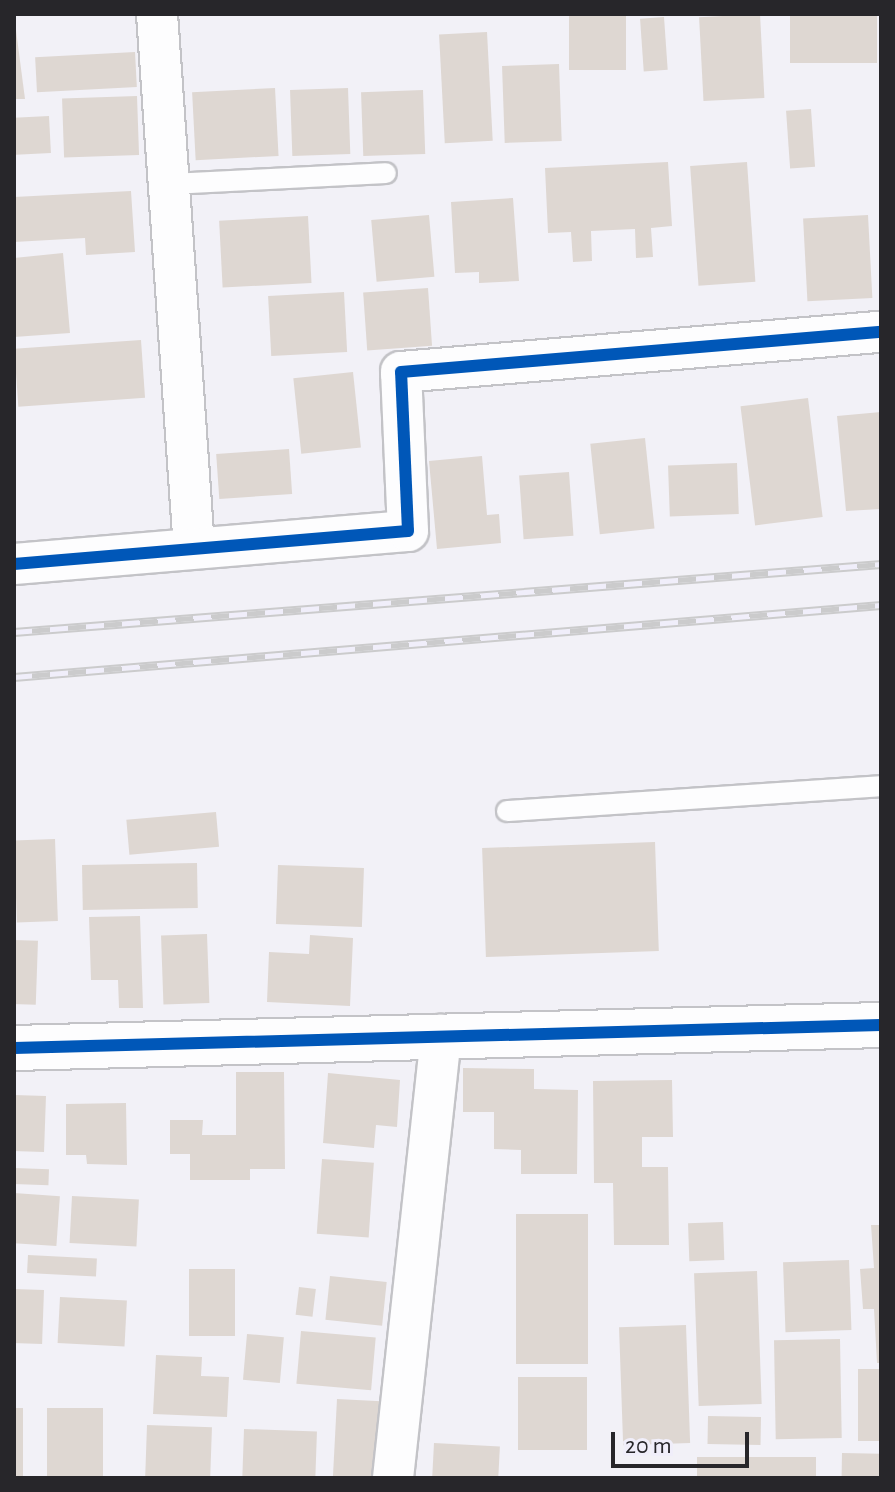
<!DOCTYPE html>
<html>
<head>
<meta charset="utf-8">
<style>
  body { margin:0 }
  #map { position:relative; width:895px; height:1492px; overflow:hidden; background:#f2f1f7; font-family:"Alegreya Sans",sans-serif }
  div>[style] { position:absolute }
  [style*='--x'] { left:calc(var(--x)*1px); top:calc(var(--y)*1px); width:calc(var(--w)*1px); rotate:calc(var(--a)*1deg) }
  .building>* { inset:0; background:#ded7d2; transform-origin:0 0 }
  .roads { filter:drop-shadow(2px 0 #c3c3c7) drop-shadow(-2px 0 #c3c3c7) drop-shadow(0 2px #c3c3c7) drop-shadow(0 -2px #c3c3c7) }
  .service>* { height:20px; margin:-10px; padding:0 10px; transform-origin:10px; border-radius:10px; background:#fdfdfe }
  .minor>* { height:40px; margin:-20px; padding:0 20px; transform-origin:20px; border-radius:20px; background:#fdfdfe }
  .tertiary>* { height:44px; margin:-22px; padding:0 22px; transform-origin:22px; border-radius:22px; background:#fdfdfe }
  .rail>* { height:9px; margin-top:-4.5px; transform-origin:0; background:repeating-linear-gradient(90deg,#f0eefa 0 18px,#cbcbcc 0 36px); box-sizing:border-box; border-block:2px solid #cbcbcc }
  .cycleway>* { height:12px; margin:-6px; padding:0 6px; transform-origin:6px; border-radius:6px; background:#0057b8 }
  span { translate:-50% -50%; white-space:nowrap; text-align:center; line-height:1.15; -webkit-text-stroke:7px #f0eefa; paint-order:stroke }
  .frame { position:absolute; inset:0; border:16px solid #27262a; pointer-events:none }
  .scale { position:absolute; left:611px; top:1432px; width:138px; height:36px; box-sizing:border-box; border:4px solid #27262a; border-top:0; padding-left:10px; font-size:24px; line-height:28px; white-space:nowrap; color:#27262a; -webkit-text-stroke:6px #f0eefa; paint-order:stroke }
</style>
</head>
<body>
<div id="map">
  <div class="building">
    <div style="left:569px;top:14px;width:57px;height:56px"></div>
    <div style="left:760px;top:14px;width:84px;height:61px;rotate:87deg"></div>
    <div style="left:790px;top:14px;width:87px;height:49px"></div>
    <div style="clip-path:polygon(14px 15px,25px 99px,14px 99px)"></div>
    <div style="left:664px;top:17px;width:53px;height:24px;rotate:86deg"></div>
    <div style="left:487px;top:32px;width:109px;height:48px;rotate:87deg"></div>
    <div style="left:135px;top:52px;width:35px;height:100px;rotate:87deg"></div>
    <div style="left:559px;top:64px;width:77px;height:57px;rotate:88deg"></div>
    <div style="left:275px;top:88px;width:68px;height:83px;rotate:87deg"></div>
    <div style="left:348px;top:88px;width:66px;height:58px;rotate:88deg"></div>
    <div style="left:423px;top:90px;width:64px;height:62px;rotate:88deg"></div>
    <div style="left:137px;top:96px;width:59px;height:75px;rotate:88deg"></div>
    <div style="left:811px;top:109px;width:58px;height:25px;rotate:86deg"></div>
    <div style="left:49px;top:116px;width:37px;height:35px;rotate:87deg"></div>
    <div style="clip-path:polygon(668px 162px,672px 226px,651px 228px,653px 257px,636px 258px,635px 229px,591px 231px,592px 261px,573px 262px,571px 232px,548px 233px,545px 168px)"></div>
    <div style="left:747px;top:162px;width:120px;height:57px;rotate:86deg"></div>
    <div style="clip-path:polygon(131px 191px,135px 252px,86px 255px,85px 238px,14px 242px,14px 197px)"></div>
    <div style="clip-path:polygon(513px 198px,519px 281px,479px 283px,479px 272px,455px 273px,451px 202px)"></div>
    <div style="left:429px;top:215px;width:62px;height:58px;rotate:85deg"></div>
    <div style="left:868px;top:215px;width:83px;height:65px;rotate:87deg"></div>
    <div style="left:308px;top:216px;width:67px;height:89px;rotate:87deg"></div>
    <div style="clip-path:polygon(63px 253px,70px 333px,14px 337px,14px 258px)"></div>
    <div style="left:428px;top:288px;width:58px;height:65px;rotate:86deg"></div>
    <div style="left:344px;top:292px;width:60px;height:76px;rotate:87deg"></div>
    <div style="left:141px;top:340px;width:58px;height:127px;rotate:86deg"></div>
    <div style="left:353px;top:372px;width:76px;height:60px;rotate:84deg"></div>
    <div style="left:808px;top:398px;width:120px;height:68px;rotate:83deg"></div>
    <div style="clip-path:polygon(881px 412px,881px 509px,846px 511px,837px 416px)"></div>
    <div style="left:645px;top:438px;width:91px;height:55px;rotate:84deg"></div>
    <div style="left:289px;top:449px;width:45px;height:73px;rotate:86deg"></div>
    <div style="clip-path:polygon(482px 456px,487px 515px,499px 514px,501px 543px,437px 549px,429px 461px)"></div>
    <div style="left:737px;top:463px;width:51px;height:69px;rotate:88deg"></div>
    <div style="left:569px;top:472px;width:64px;height:50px;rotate:86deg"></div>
    <div style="left:216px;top:812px;width:35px;height:90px;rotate:85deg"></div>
    <div style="left:55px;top:839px;width:82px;height:41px;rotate:88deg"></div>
    <div style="left:655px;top:842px;width:109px;height:173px;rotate:88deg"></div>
    <div style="left:197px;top:863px;width:45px;height:115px;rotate:89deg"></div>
    <div style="left:278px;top:865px;width:86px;height:59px;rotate:2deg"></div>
    <div style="clip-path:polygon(140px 916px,143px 1008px,119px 1008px,118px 980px,91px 980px,89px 917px)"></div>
    <div style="left:207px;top:934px;width:69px;height:46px;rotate:88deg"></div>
    <div style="clip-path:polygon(310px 935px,353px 938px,350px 1006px,267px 1002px,269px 952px,309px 954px)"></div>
    <div style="left:14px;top:940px;width:24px;height:64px;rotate:2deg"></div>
    <div style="clip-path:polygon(463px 1068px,534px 1069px,534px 1089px,578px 1090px,577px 1174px,521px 1174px,521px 1150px,494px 1149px,494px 1112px,463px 1112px)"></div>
    <div style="clip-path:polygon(236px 1072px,284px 1072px,285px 1169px,250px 1169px,250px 1180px,190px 1180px,190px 1154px,170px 1154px,170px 1120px,203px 1120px,202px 1135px,236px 1135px)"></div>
    <div style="clip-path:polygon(328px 1073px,400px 1080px,397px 1127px,376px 1125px,374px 1148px,323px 1143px)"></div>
    <div style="clip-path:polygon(672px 1080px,673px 1137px,642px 1137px,642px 1167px,668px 1167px,669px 1245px,614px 1245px,613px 1183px,594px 1183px,593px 1081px)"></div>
    <div style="left:14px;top:1095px;width:32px;height:56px;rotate:2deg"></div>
    <div style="clip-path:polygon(126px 1103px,127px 1165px,87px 1164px,86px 1155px,66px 1155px,66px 1104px)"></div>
    <div style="left:322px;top:1159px;width:52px;height:75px;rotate:4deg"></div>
    <div style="left:14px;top:1168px;width:35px;height:16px;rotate:2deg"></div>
    <div style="left:14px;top:1193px;width:46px;height:50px;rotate:4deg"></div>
    <div style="left:72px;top:1196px;width:67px;height:47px;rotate:3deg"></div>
    <div style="left:516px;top:1214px;width:72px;height:150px"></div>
    <div style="left:723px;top:1222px;width:38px;height:35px;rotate:88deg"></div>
    <div style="clip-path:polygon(871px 1225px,881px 1225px,881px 1363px,877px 1363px,874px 1309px,863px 1309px,860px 1269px,874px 1268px)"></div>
    <div style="left:28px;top:1255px;width:69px;height:18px;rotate:3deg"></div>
    <div style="left:849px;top:1260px;width:70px;height:66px;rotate:88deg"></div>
    <div style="left:189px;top:1269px;width:46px;height:67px"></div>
    <div style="left:757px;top:1271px;width:133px;height:63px;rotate:88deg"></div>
    <div style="left:330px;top:1276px;width:57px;height:44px;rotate:6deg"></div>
    <div style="left:299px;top:1287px;width:17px;height:28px;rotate:7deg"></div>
    <div style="left:14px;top:1289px;width:30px;height:54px;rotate:2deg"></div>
    <div style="left:60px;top:1297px;width:67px;height:46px;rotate:3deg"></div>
    <div style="left:686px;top:1325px;width:118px;height:67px;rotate:88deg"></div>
    <div style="left:301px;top:1331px;width:75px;height:53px;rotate:5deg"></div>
    <div style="left:247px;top:1334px;width:37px;height:46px;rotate:5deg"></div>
    <div style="left:840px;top:1339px;width:99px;height:66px;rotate:89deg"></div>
    <div style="clip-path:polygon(156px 1355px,202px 1357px,201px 1376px,229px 1377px,227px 1417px,153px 1414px)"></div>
    <div style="left:881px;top:1369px;width:72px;height:23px;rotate:90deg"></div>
    <div style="left:518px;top:1377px;width:69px;height:73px"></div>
    <div style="left:337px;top:1399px;width:44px;height:78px;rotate:3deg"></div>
    <div style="left:14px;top:1408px;width:9px;height:70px"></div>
    <div style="left:47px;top:1408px;width:56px;height:70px"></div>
    <div style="left:708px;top:1416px;width:53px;height:28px;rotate:1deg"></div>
    <div style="left:147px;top:1425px;width:65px;height:53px;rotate:2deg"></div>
    <div style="left:244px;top:1429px;width:73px;height:49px;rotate:2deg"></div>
    <div style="left:434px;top:1443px;width:66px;height:35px;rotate:3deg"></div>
    <div style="left:842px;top:1453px;width:39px;height:25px;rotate:1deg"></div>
    <div style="left:816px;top:1457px;width:21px;height:119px;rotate:90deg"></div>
  </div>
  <div class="roads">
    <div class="service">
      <div style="--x:171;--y:184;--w:215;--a:-2.9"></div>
      <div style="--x:507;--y:811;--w:375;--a:-3.8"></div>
    </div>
    <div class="minor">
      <div style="--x:157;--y:14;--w:535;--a:86.04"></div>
      <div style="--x:14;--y:564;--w:395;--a:-4.8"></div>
      <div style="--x:408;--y:531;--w:159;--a:-92.5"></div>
      <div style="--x:401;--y:372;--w:482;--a:-4.8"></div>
      <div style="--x:393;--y:1478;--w:446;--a:-83.8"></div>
    </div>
    <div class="tertiary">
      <div style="--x:14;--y:1048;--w:867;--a:-1.52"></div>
    </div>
  </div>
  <div class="rail">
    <div style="--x:14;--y:632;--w:870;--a:-4.48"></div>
    <div style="--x:14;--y:677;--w:870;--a:-4.75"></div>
  </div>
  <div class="cycleway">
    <div style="--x:14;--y:564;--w:395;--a:-4.8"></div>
    <div style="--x:408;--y:531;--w:159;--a:-92.5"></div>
    <div style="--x:401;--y:372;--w:482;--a:-4.8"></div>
    <div style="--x:14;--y:1048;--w:867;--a:-1.52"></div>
  </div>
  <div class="frame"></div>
  <div class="scale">20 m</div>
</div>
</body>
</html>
